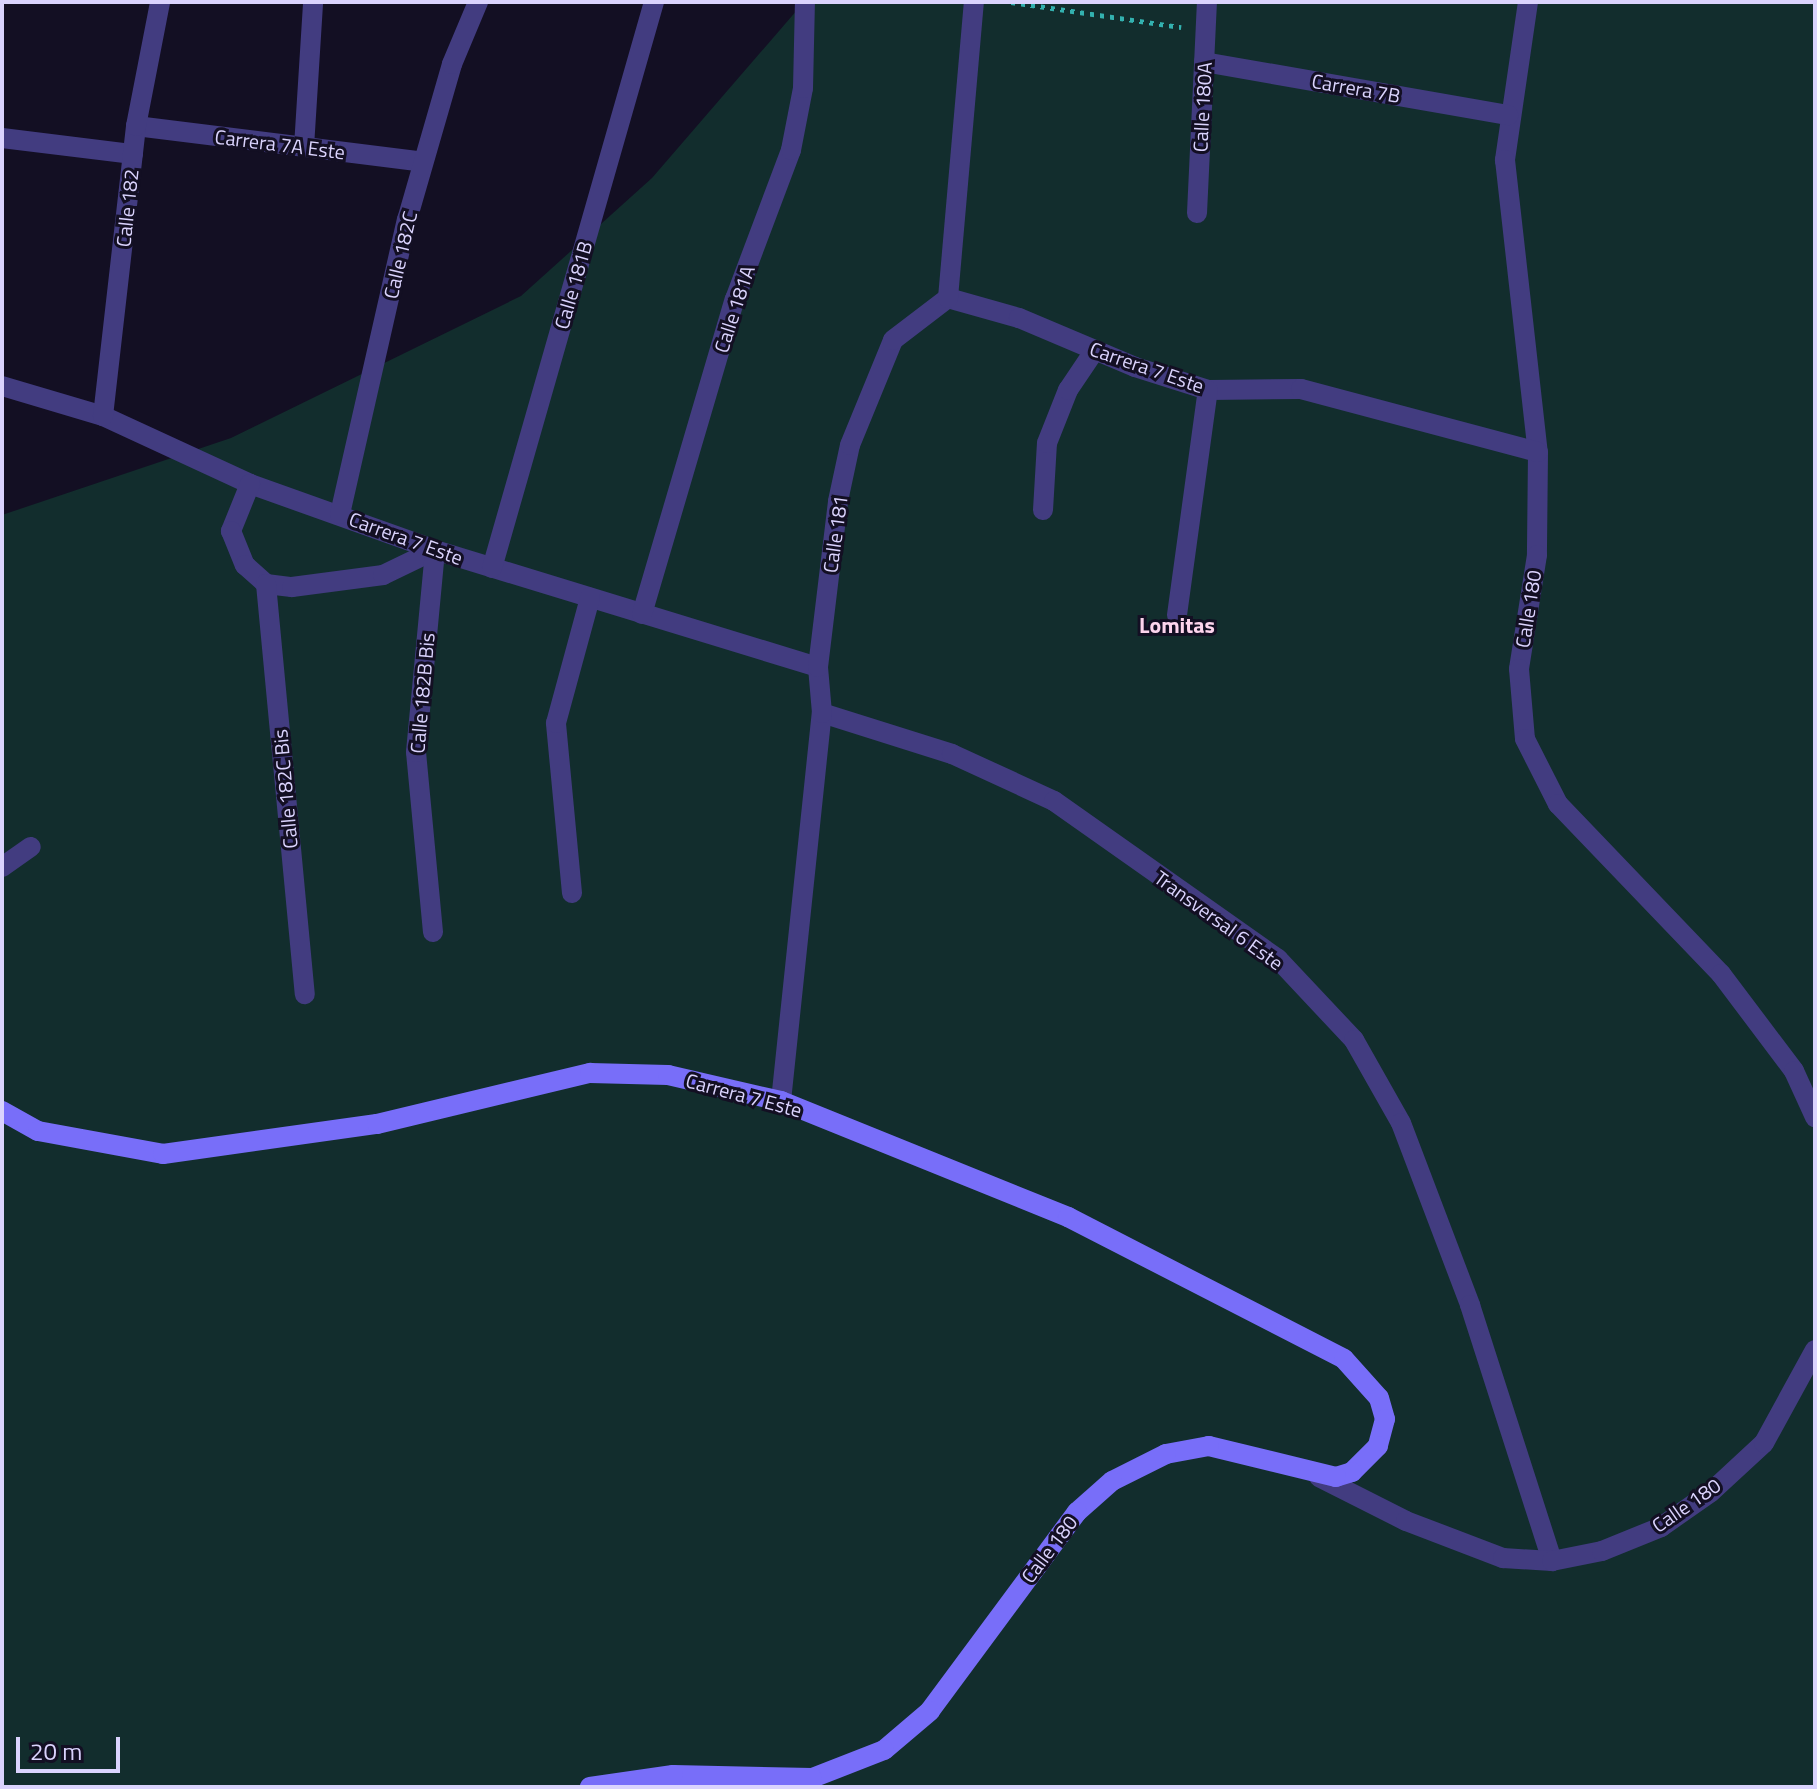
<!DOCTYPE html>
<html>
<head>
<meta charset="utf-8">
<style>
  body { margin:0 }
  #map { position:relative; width:1817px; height:1789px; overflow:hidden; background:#130f23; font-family:"Titillium Web",sans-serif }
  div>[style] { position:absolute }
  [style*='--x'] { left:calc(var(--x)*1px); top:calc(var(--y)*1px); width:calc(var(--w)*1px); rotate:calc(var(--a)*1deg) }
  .green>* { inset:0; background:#122d2d }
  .path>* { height:5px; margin-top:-2.5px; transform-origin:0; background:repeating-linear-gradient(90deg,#33b1af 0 4px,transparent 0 10px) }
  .minor>* { height:20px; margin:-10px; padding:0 10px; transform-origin:10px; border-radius:10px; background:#423c80 }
  .secondary>* { height:20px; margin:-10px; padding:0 10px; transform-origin:10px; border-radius:10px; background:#786ef9 }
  span { translate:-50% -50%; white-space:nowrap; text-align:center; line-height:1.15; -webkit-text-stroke:6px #130f23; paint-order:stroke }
  .street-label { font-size:20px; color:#dad3fd }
  .neighbourhood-label { font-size:22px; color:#fdd5ed; font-weight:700 }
  .frame { position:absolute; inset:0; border:4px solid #dad3fd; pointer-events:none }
  .scale { position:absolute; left:16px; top:1737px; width:104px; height:36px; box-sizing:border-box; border:4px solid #dad3fd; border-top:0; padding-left:10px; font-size:24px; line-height:28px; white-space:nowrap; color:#dad3fd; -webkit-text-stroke:6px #130f23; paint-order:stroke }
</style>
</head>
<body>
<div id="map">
  <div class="green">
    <div style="clip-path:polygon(804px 2px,1815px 2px,1815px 1787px,2px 1787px,2px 515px,231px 438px,521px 296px,652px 178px)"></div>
  </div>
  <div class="path">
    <div style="--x:1011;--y:2;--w:172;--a:8.4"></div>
  </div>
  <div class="minor">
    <div style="--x:1528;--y:2;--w:160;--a:98.3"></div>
    <div style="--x:1505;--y:160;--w:294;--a:83.6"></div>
    <div style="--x:1538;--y:452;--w:103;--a:90.6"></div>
    <div style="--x:1537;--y:555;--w:115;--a:99"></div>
    <div style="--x:1519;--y:669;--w:70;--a:85.1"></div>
    <div style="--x:1525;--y:739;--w:73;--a:63.1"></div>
    <div style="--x:1558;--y:804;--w:236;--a:46.2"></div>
    <div style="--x:1721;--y:974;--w:121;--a:53"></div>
    <div style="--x:1794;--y:1071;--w:51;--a:65.5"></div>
    <div style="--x:1204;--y:62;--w:309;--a:9.9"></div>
    <div style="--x:136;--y:126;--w:289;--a:7.1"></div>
    <div style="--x:2;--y:138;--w:132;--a:7"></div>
    <div style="--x:304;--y:147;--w:145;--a:-86.4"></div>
    <div style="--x:1197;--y:213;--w:211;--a:-87.3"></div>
    <div style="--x:948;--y:298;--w:74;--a:15.7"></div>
    <div style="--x:1019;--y:318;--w:126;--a:22.9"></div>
    <div style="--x:1135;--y:367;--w:77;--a:17.5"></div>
    <div style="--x:1208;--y:390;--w:93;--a:-0.6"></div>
    <div style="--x:1301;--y:389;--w:245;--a:14.9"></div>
    <div style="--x:2;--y:386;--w:105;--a:16.5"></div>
    <div style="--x:103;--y:416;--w:162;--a:24.8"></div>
    <div style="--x:250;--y:484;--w:196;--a:19.6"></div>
    <div style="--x:435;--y:550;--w:400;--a:17"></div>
    <div style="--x:103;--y:416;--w:292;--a:-83.5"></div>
    <div style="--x:136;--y:126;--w:126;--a:-79"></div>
    <div style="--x:250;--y:484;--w:51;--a:112"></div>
    <div style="--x:231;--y:531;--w:37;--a:68"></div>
    <div style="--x:245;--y:565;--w:28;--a:42"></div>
    <div style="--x:266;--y:584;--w:26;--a:7"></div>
    <div style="--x:292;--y:587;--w:92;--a:-7.5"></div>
    <div style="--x:383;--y:575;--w:58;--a:-25.7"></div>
    <div style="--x:1043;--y:510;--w:67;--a:-86.6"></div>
    <div style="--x:1047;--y:443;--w:57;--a:-68.4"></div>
    <div style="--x:1068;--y:390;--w:48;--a:-56"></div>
    <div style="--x:340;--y:514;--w:302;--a:-77.2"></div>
    <div style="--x:407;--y:220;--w:162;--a:-73.9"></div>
    <div style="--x:452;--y:64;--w:67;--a:-67.2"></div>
    <div style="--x:492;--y:568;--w:589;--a:-74.03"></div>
    <div style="--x:266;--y:584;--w:412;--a:84.6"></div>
    <div style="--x:642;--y:614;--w:328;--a:-73.6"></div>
    <div style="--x:735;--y:299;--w:159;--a:-69.4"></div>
    <div style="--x:791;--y:150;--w:63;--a:-79"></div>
    <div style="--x:803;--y:88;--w:86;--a:-88.7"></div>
    <div style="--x:1177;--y:615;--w:227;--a:-82.2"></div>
    <div style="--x:822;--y:713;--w:136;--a:17.5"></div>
    <div style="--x:952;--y:754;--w:112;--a:24.7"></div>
    <div style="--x:1054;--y:801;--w:274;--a:35.2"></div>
    <div style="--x:1278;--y:959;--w:111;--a:46.8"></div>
    <div style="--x:1354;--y:1040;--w:95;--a:60.5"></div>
    <div style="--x:1401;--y:1123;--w:195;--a:69.2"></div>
    <div style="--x:1470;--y:1305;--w:269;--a:72.2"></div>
    <div style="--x:2;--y:867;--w:35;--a:-35"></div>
    <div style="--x:572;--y:893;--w:171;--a:-95.4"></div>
    <div style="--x:556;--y:723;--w:130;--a:-74.8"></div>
    <div style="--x:433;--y:932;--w:181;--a:-95.4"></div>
    <div style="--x:416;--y:752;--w:203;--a:-84.6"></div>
    <div style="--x:781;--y:1101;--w:390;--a:-84"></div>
    <div style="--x:822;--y:713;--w:46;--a:-95"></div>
    <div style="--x:818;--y:667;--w:167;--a:-83.1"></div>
    <div style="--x:838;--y:501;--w:57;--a:-77.9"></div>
    <div style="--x:850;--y:445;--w:113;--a:-67.7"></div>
    <div style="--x:893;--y:340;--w:69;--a:-37.4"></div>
    <div style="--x:948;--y:298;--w:297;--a:-85"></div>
    <div style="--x:1319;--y:1477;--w:97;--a:26.8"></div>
    <div style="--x:1406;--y:1521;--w:104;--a:20.9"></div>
    <div style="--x:1503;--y:1558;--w:49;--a:3.5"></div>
    <div style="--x:1552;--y:1561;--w:51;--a:-11.3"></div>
    <div style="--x:1602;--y:1551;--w:64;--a:-22.1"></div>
    <div style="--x:1661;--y:1527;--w:61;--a:-35"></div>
    <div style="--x:1711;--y:1492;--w:72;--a:-42.8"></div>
    <div style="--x:1764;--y:1443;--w:106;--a:-61.3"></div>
  </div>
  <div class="secondary">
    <div style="--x:2;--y:1111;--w:41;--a:29.1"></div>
    <div style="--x:38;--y:1131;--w:127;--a:10.4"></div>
    <div style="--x:163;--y:1154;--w:216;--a:-8"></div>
    <div style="--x:377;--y:1124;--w:219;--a:-13.5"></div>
    <div style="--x:590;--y:1073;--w:78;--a:1.5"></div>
    <div style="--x:668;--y:1075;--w:116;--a:13"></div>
    <div style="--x:781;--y:1101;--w:310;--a:22"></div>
    <div style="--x:1068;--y:1217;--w:310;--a:27.2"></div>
    <div style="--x:1344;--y:1359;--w:52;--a:48.1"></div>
    <div style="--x:1379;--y:1398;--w:22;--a:74"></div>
    <div style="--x:1385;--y:1419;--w:28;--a:105"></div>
    <div style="--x:1378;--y:1446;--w:37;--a:135"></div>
    <div style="--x:1352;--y:1472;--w:17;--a:163"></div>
    <div style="--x:1336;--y:1477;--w:131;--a:-166.3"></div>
    <div style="--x:1209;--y:1446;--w:44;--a:169.5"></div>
    <div style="--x:1166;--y:1454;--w:60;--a:153.4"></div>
    <div style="--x:1112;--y:1481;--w:47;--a:138.5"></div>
    <div style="--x:1077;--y:1512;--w:247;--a:126.5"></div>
    <div style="--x:930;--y:1711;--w:60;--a:139.7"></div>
    <div style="--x:884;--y:1750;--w:77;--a:158.7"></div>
    <div style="--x:812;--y:1778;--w:139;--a:-178.8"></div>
    <div style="--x:673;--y:1775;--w:84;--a:171.8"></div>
  </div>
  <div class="street-label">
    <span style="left:1356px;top:88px;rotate:10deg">Carrera 7B</span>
    <span style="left:1202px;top:107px;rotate:-87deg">Calle 180A</span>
    <span style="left:280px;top:144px;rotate:7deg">Carrera 7A Este</span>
    <span style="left:127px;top:208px;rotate:-84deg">Calle 182</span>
    <span style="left:400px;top:255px;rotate:-77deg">Calle 182C</span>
    <span style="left:573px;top:285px;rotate:-74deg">Calle 181B</span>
    <span style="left:734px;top:309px;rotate:-72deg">Calle 181A</span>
    <span style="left:1147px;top:367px;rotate:19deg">Carrera 7 Este</span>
    <span style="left:835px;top:534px;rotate:-82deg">Calle 181</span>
    <span style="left:406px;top:538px;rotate:20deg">Carrera 7 Este</span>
    <span style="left:1528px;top:609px;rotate:-81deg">Calle 180</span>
    <span style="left:422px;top:693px;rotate:-85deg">Calle 182B Bis</span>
    <span style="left:285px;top:789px;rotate:-95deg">Calle 182C Bis</span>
    <span style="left:1219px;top:920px;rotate:36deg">Transversal 6 Este</span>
    <span style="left:744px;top:1095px;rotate:15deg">Carrera 7 Este</span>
    <span style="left:1686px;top:1505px;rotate:-35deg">Calle 180</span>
    <span style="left:1049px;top:1549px;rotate:-53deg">Calle 180</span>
  </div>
  <div class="neighbourhood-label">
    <span style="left:1177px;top:626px">Lomitas</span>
  </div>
  <div class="frame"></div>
  <div class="scale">20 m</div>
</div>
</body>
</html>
